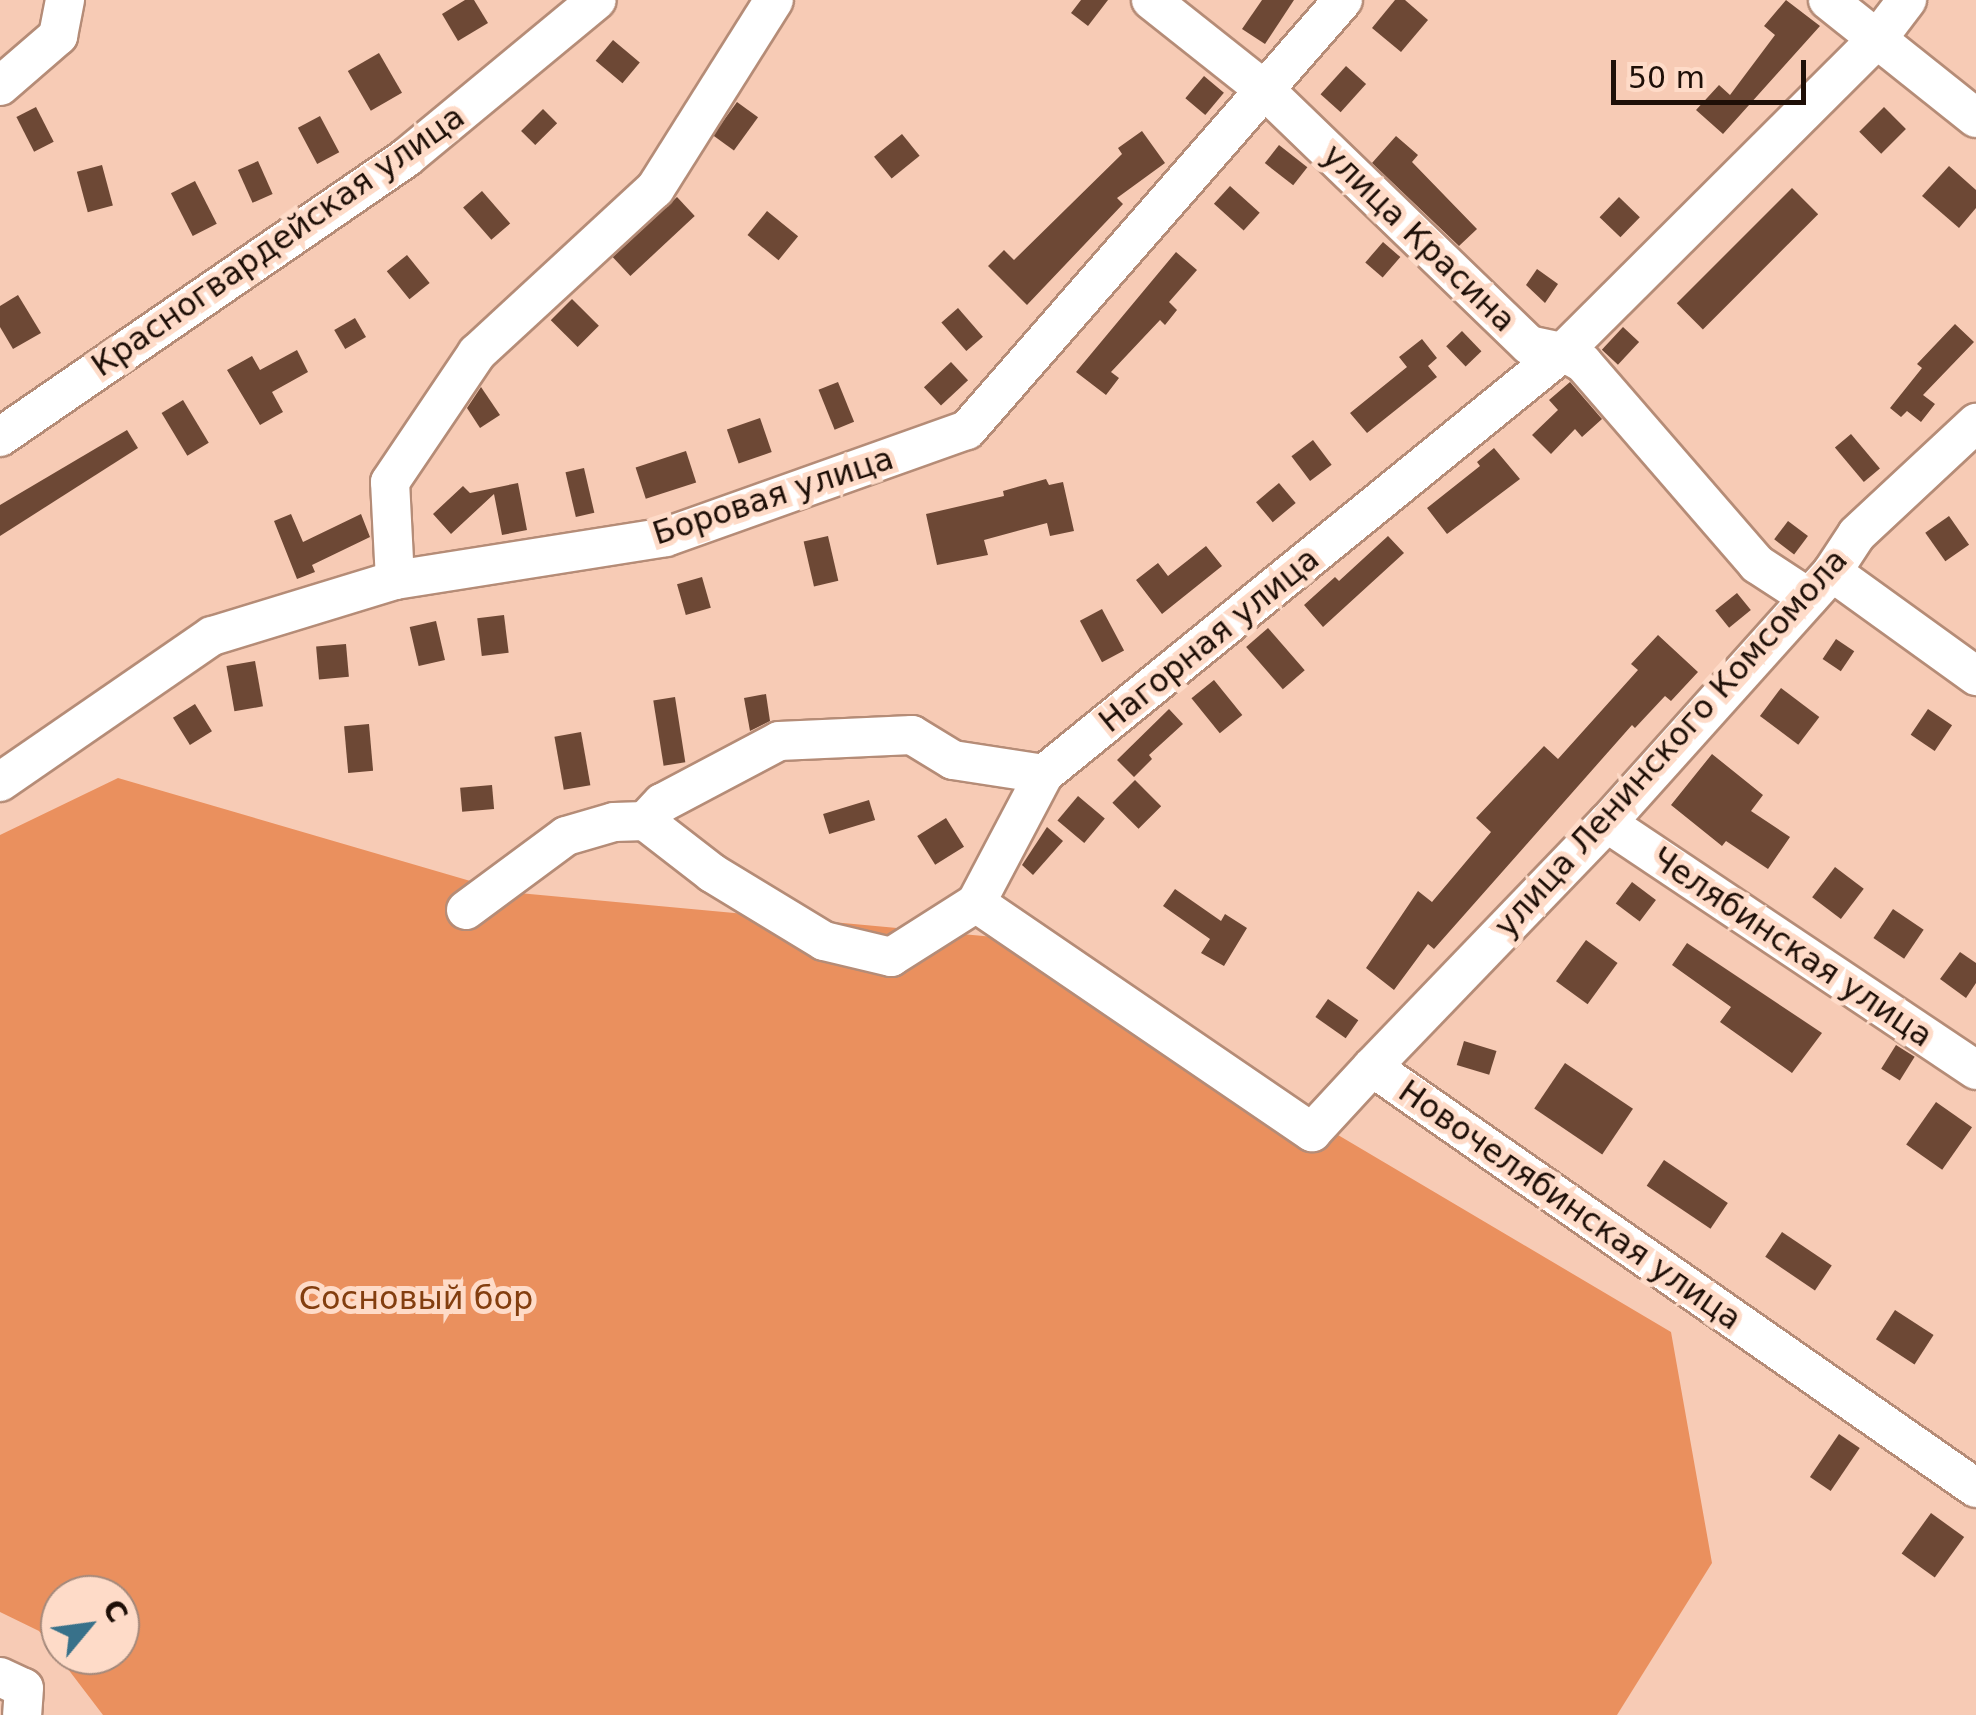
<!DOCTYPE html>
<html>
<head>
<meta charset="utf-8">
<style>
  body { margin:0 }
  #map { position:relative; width:1976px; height:1715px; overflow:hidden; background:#f7cbb5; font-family:"DejaVu Sans",sans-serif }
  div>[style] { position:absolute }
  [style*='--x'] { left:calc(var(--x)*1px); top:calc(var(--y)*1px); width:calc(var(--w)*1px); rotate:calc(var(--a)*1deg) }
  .green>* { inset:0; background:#ea905e }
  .building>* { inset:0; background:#6d4835; transform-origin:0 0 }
  .roads { filter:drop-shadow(2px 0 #b58c77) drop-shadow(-2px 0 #b58c77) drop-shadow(0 2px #b58c77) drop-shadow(0 -2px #b58c77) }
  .minor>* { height:38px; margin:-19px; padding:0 19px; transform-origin:19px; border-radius:19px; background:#fff }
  span { translate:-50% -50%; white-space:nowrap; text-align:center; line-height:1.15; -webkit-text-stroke:10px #fedbc8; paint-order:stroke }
  .street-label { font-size:32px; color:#1e0f07 }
  .park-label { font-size:32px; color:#833e0f }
  .north { position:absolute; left:40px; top:1575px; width:100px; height:100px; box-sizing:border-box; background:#fedbc8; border:2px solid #a4897b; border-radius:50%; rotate:61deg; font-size:28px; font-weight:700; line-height:40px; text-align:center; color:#1e0f07 }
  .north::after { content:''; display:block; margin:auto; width:35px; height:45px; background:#38718a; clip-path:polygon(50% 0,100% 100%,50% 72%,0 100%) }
  .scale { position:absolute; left:1611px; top:60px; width:195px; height:45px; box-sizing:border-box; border:5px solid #1e0f07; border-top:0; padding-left:12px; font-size:30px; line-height:35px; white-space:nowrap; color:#1e0f07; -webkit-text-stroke:8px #fedbc8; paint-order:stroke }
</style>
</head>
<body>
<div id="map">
  <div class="green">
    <div style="clip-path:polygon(evenodd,118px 778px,508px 892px,1005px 938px,1671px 1332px,1712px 1563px,1617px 1715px,103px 1715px,39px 1631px,0 1612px,0 835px,118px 778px,60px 1595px,120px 1595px,120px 1655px,60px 1655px,60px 1595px)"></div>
  </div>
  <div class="building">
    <div style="clip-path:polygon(465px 0,474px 0,488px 23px,458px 41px,442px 14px)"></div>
    <div style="clip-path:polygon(1081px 0,1108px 0,1088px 26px,1071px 13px)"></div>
    <div style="clip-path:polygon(1262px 0,1294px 0,1265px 44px,1242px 29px)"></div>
    <div style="clip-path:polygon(1395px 0,1405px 0,1428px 20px,1401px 52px,1372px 28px)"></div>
    <div style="clip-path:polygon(1786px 0,1820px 26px,1723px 134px,1696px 110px,1719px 85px,1730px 95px,1775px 35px,1764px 26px)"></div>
    <div style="left:613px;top:40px;width:35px;height:27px;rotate:40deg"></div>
    <div style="left:379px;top:53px;width:46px;height:36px;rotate:60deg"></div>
    <div style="left:1346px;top:66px;width:27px;height:38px;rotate:42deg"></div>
    <div style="left:1204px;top:76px;width:26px;height:29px;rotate:40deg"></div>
    <div style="left:737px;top:102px;width:26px;height:41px;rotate:36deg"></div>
    <div style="left:36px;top:107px;width:39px;height:22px;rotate:63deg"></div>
    <div style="left:1884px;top:107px;width:31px;height:35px;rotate:45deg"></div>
    <div style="left:543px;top:109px;width:20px;height:31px;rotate:45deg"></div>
    <div style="left:320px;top:116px;width:41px;height:25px;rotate:62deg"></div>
    <div style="clip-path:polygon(1142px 131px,1165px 163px,1117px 198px,1123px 204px,1027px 305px,988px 266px,1004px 250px,1014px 260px,1122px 154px,1118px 148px)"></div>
    <div style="left:902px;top:134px;width:28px;height:36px;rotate:51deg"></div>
    <div style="clip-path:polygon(1396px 136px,1418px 155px,1412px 162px,1477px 229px,1459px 246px,1372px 163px)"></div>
    <div style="left:1279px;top:145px;width:36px;height:23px;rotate:38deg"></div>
    <div style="left:258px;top:161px;width:36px;height:22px;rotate:66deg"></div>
    <div style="left:102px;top:165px;width:42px;height:26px;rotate:75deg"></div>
    <div style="clip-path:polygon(1949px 166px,1976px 190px,1976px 208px,1959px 228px,1922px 196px)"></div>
    <div style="left:195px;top:181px;width:48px;height:27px;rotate:63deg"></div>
    <div style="left:1230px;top:186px;width:40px;height:24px;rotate:42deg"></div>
    <div style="left:1792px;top:188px;width:37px;height:163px;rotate:45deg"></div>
    <div style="left:482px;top:191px;width:43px;height:25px;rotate:49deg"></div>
    <div style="left:677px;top:197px;width:26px;height:88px;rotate:47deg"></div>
    <div style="left:1619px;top:197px;width:29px;height:28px;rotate:44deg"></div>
    <div style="left:767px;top:211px;width:40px;height:31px;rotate:39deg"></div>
    <div style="left:1383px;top:242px;width:23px;height:27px;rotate:41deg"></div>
    <div style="clip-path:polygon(1176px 252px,1197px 270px,1169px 302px,1177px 310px,1165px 325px,1160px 320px,1111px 372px,1119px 378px,1106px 395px,1076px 372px)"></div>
    <div style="left:407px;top:255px;width:36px;height:26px;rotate:51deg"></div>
    <div style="clip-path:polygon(1537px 269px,1558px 284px,1545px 303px,1526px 285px)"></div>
    <div style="clip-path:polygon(18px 295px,41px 333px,13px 349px,0 327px,0 306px)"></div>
    <div style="left:572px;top:299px;width:38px;height:30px;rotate:45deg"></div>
    <div style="left:958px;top:308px;width:38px;height:22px;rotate:49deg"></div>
    <div style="left:355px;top:318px;width:22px;height:24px;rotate:60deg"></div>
    <div style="clip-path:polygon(1955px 324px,1974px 342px,1923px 395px,1935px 404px,1921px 422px,1907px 411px,1901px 417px,1890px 408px,1922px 368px,1917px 364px)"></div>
    <div style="left:1623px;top:327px;width:22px;height:31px;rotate:43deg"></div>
    <div style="left:1462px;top:331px;width:28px;height:22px;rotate:46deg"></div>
    <div style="clip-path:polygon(1422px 339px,1437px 358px,1428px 366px,1437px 377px,1367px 433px,1350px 413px,1407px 367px,1399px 357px)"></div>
    <div style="clip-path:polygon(297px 350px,308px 372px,272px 392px,283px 412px,260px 425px,227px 370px,252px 356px,260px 370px)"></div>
    <div style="left:951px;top:362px;width:25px;height:37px;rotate:47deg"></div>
    <div style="left:838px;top:382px;width:43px;height:21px;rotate:68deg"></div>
    <div style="clip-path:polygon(1570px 382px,1602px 419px,1582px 437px,1575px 429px,1551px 454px,1532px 435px,1558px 410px,1549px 400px)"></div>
    <div style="clip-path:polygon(481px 387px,500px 415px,480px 428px,467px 408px)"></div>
    <div style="left:183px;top:400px;width:50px;height:25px;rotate:59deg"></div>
    <div style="left:760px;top:418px;width:36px;height:35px;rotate:71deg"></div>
    <div style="clip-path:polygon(127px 430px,138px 448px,0 536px,0 505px)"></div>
    <div style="left:1851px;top:434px;width:45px;height:21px;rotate:50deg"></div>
    <div style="left:1313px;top:440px;width:31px;height:27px;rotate:53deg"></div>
    <div style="clip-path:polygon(1494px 448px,1520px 479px,1447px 534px,1427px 508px,1480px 466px,1477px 462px)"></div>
    <div style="left:686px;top:451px;width:33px;height:53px;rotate:72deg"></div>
    <div style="left:584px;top:468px;width:46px;height:19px;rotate:77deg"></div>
    <div style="clip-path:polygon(1046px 479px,1049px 485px,1063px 482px,1074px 531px,1050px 536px,1047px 523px,984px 540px,988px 555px,937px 565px,926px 514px,1004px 496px,1003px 491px)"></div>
    <div style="clip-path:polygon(518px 483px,527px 530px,502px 535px,494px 494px,451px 534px,433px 514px,463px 486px,470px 493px)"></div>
    <div style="left:1279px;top:483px;width:26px;height:30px;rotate:50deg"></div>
    <div style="clip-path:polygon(291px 514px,303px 542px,361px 514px,370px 537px,312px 565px,315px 572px,297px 579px,274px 521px)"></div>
    <div style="left:1949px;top:516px;width:35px;height:29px;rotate:55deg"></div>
    <div style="left:1788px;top:521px;width:25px;height:23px;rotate:37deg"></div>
    <div style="left:828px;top:536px;width:46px;height:25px;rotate:77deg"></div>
    <div style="clip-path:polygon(1388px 536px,1404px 553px,1323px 627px,1304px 605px,1335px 577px,1339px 581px)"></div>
    <div style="clip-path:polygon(1206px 546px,1222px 566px,1162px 614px,1136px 580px,1158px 563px,1168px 576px)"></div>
    <div style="left:702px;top:577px;width:32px;height:26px;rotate:74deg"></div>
    <div style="left:1737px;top:593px;width:22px;height:28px;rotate:51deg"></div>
    <div style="left:1102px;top:609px;width:47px;height:25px;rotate:62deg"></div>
    <div style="left:504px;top:615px;width:38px;height:27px;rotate:83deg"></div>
    <div style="left:436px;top:621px;width:40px;height:27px;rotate:77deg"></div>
    <div style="left:1268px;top:628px;width:56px;height:29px;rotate:49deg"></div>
    <div style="clip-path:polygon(1658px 635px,1698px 672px,1671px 701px,1665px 696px,1635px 728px,1632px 725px,1434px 949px,1428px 944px,1394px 990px,1366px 968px,1418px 891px,1432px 902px,1491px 832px,1476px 818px,1544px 746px,1558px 759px,1638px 670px,1631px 664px)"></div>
    <div style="left:1836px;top:639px;width:22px;height:24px;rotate:34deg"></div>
    <div style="left:346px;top:644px;width:33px;height:30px;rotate:85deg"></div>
    <div style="left:255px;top:661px;width:46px;height:29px;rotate:80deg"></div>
    <div style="left:1214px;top:680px;width:45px;height:29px;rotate:51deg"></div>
    <div style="left:1781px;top:688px;width:48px;height:35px;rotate:37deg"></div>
    <div style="clip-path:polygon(766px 694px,770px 721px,750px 731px,744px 698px)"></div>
    <div style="left:675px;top:697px;width:66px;height:22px;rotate:81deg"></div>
    <div style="left:195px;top:704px;width:32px;height:26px;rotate:58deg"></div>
    <div style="clip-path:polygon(1169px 709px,1183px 724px,1149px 755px,1152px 759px,1134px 777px,1117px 760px)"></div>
    <div style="left:1928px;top:709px;width:29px;height:31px;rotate:34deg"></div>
    <div style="left:369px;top:724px;width:47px;height:25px;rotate:85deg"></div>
    <div style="left:581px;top:732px;width:54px;height:27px;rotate:80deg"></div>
    <div style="clip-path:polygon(1712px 754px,1763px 795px,1751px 811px,1790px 837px,1768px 869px,1726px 841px,1722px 846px,1671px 805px)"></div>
    <div style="left:1135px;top:780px;width:37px;height:32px;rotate:45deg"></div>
    <div style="left:492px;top:785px;width:24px;height:32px;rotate:85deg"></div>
    <div style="left:1078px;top:796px;width:35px;height:32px;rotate:40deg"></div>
    <div style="left:869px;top:800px;width:21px;height:48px;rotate:73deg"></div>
    <div style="left:946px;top:818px;width:34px;height:34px;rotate:58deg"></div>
    <div style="clip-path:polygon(1047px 827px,1063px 841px,1033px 875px,1022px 865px)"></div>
    <div style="left:1835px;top:867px;width:36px;height:38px;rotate:37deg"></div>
    <div style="left:1632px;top:882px;width:30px;height:27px;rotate:37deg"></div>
    <div style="clip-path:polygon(1175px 889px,1221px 921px,1225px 914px,1247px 928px,1224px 966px,1201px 953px,1210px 939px,1163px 906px)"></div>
    <div style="left:1893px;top:909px;width:37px;height:35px;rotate:34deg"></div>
    <div style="left:1586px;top:940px;width:39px;height:51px;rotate:36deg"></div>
    <div style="clip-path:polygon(1687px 943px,1822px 1033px,1792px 1073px,1720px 1022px,1731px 1007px,1672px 965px)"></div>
    <div style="clip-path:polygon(1960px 952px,1976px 963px,1976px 983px,1966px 998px,1940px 979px)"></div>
    <div style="left:1328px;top:999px;width:37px;height:22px;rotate:35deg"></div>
    <div style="left:1464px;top:1041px;width:34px;height:25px;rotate:17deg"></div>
    <div style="left:1896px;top:1045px;width:22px;height:28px;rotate:32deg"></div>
    <div style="left:1565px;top:1063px;width:82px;height:55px;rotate:34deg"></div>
    <div style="left:1936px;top:1102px;width:44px;height:52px;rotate:35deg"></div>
    <div style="left:1664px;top:1160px;width:77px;height:31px;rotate:34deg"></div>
    <div style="left:1782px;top:1232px;width:60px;height:30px;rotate:34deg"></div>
    <div style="left:1895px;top:1310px;width:46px;height:35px;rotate:33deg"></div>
    <div style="left:1839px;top:1434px;width:25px;height:52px;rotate:34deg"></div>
    <div style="left:1931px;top:1513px;width:41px;height:50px;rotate:36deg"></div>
  </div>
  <div class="roads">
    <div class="minor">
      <div style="--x:1151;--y:0;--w:147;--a:38.4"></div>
      <div style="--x:1266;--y:91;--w:366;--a:44"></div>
      <div style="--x:1529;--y:345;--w:35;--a:12"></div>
      <div style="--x:1563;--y:352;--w:23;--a:29"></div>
      <div style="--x:1583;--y:363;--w:266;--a:49.1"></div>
      <div style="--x:1757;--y:564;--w:62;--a:33.2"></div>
      <div style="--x:1828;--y:0;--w:189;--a:38.6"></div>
      <div style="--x:0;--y:86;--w:77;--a:-40.8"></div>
      <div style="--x:58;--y:36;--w:37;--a:-79"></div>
      <div style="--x:0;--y:437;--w:494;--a:-34.5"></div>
      <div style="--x:407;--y:157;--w:246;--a:-39.6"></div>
      <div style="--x:1832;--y:572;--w:178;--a:35.8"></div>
      <div style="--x:395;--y:580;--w:98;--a:-92.9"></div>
      <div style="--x:390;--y:482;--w:156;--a:-56"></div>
      <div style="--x:477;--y:353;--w:242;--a:-42.7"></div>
      <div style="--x:655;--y:189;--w:223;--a:-57.8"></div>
      <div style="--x:0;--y:782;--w:257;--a:-34.6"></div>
      <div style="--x:212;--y:636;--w:191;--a:-17"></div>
      <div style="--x:395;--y:580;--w:274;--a:-9"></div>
      <div style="--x:666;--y:537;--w:319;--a:-19.6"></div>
      <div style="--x:967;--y:430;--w:571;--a:-48.83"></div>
      <div style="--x:645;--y:821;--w:25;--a:-47"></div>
      <div style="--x:662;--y:803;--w:132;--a:-27.9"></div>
      <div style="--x:779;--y:741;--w:133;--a:-2.6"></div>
      <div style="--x:912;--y:735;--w:48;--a:31.4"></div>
      <div style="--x:953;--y:760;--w:92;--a:8.7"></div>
      <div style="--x:1607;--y:823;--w:444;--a:33.8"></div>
      <div style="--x:976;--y:903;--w:407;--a:34.3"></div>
      <div style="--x:1312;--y:1132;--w:88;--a:-47.3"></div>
      <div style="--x:1372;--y:1067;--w:736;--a:34.88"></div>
      <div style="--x:466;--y:910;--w:124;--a:-36.5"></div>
      <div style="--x:566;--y:836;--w:50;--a:-16.3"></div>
      <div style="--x:614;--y:822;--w:31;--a:-2"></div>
      <div style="--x:645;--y:821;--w:85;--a:37.8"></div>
      <div style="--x:712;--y:873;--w:131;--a:31.3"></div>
      <div style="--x:824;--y:941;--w:69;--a:13.4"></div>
      <div style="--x:891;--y:957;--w:101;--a:-32.4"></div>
      <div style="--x:976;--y:903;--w:146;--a:-62.2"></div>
      <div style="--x:1044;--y:774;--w:669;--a:-39.11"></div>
      <div style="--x:1563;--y:352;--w:445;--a:-44.9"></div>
      <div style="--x:1878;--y:38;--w:48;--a:-52.7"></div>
      <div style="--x:1372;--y:1067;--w:339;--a:-46.1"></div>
      <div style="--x:1607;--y:823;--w:337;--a:-48.1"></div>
      <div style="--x:1832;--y:572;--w:45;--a:-56.7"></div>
      <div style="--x:1857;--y:534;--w:163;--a:-43"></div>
      <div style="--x:0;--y:1677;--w:26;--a:25"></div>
      <div style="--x:24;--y:1688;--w:27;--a:94"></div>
    </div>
  </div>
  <div class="street-label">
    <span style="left:1419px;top:238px;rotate:44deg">улица Красина</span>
    <span style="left:278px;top:241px;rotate:-35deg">Красногвардейская улица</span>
    <span style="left:773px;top:496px;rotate:-18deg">Боровая улица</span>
    <span style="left:1209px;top:640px;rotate:-39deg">Нагорная улица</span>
    <span style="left:1671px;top:743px;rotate:-48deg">улица Ленинского Комсомола</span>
    <span style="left:1792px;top:947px;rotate:34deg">Челябинская улица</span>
    <span style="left:1570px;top:1205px;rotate:35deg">Новочелябинская улица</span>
  </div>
  <div class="park-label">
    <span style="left:416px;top:1298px">Сосновый бор</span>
  </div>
  <div class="north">С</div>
  <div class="scale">50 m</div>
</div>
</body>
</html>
